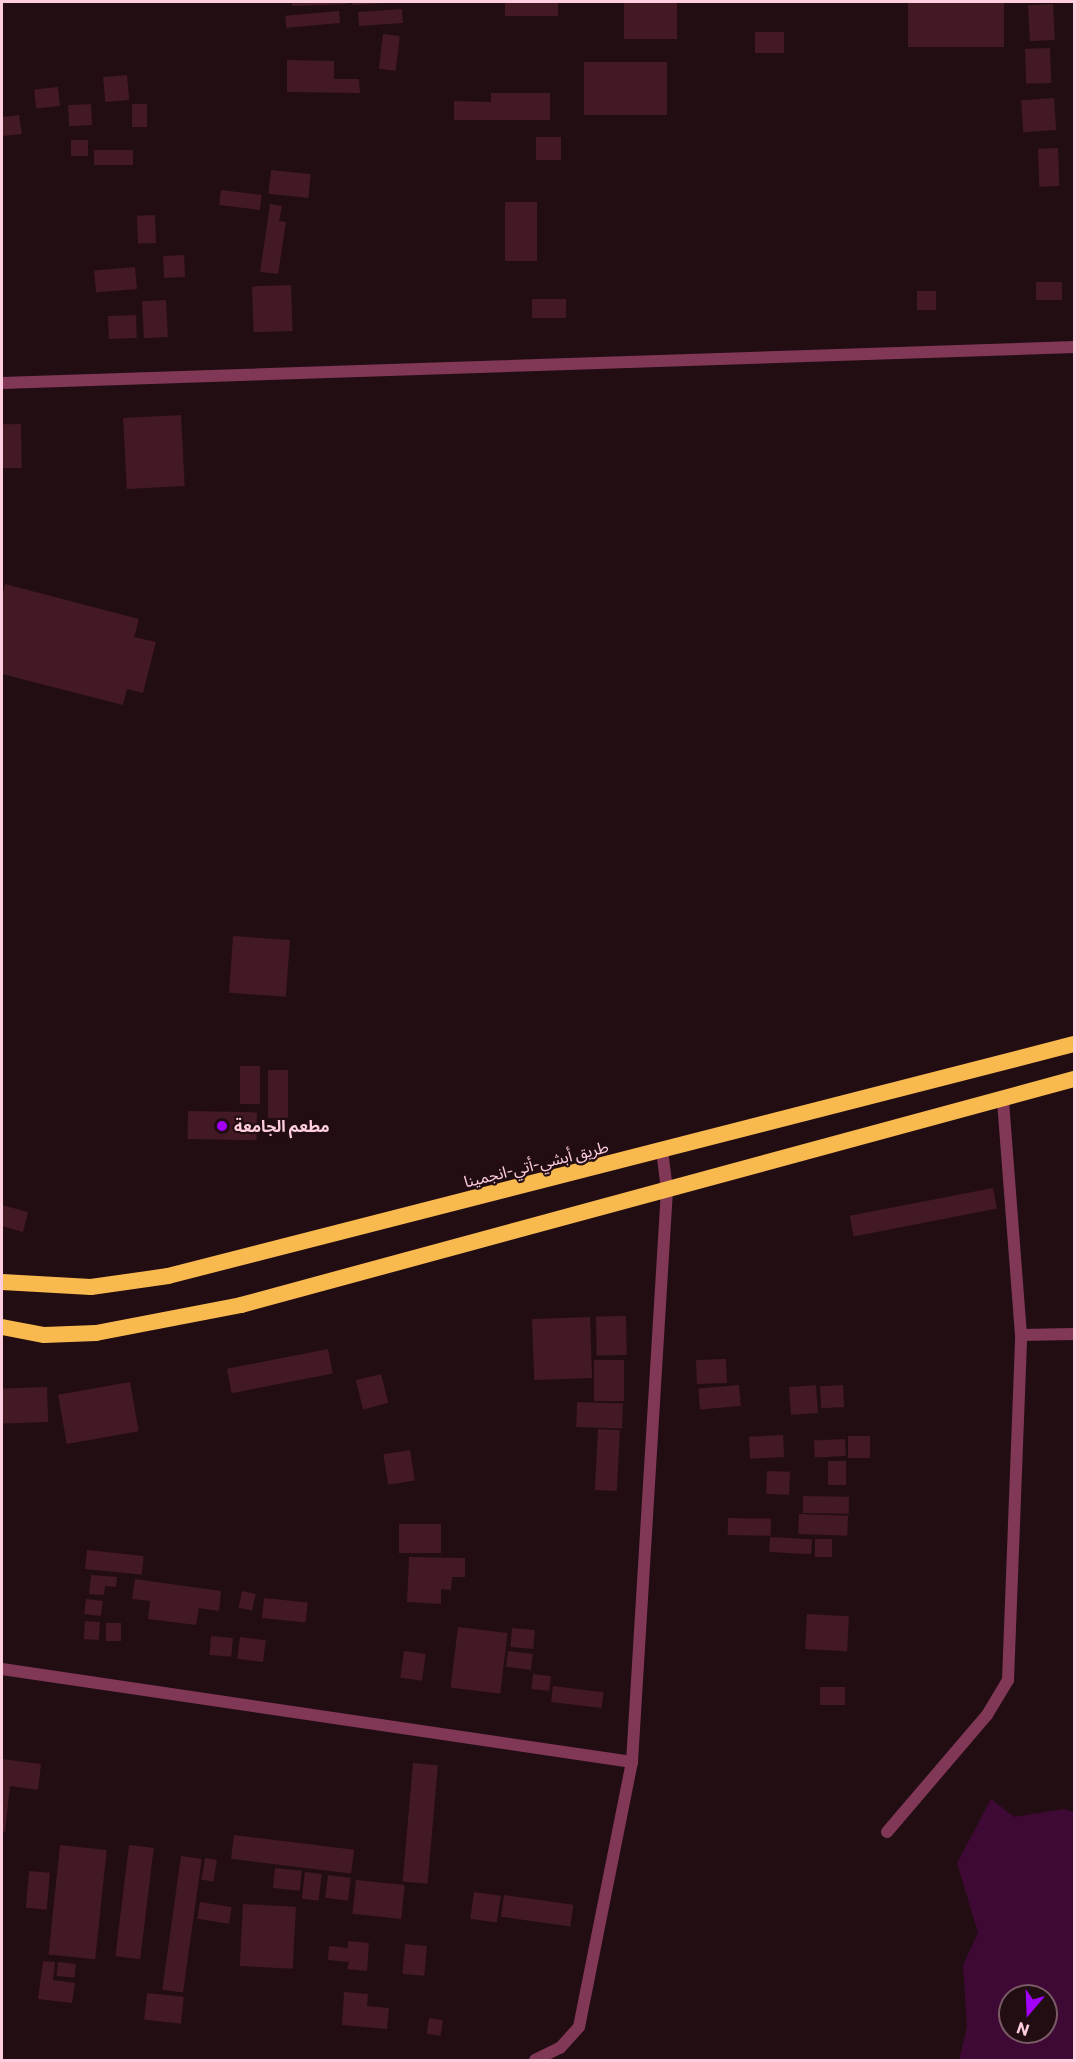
<!DOCTYPE html>
<html>
<head>
<meta charset="utf-8">
<style>
  body { margin:0 }
  #map { position:relative; width:1076px; height:2062px; overflow:hidden; background:#220d13; font-family:Commissioner,"Noto Sans Arabic",sans-serif }
  div>[style] { position:absolute }
  [style*='--x'] { left:calc(var(--x)*1px); top:calc(var(--y)*1px); width:calc(var(--w)*1px); rotate:calc(var(--a)*1deg) }
  .water>* { inset:0; background:#3f0935 }
  .building>* { inset:0; background:#431923; transform-origin:0 0 }
  .minor>* { height:12px; margin:-6px; padding:0 6px; transform-origin:6px; border-radius:6px; background:#813756 }
  .trunk>* { height:16px; margin:-8px; padding:0 8px; transform-origin:8px; border-radius:8px; background:#f8b94f }
  .dots>* { width:16px; height:16px; translate:-50% -50%; box-sizing:border-box; border:3px solid #220d13; border-radius:50% }
  span { translate:-50% -50%; white-space:nowrap; text-align:center; line-height:1.15; -webkit-text-stroke:4.5px #220d13; paint-order:stroke }
  .poi-label { font-size:16px; color:#ffcede; font-weight:700 }
  .left { translate:0 -50%; text-align:left }
  .street-label { font-size:16px; color:#ffcede }
  .frame { position:absolute; inset:0; border:3px solid #ffcede; pointer-events:none }
  .north { position:absolute; left:998px; top:1984px; width:60px; height:60px; box-sizing:border-box; background:#220d13; border:2px solid #7a5a64; border-radius:50%; rotate:199deg; font-size:16px; font-weight:700; line-height:24px; text-align:center; color:#ffcede }
  .north::after { content:''; display:block; margin:auto; width:21px; height:27px; background:#a200f9; clip-path:polygon(50% 0,100% 100%,50% 72%,0 100%) }
</style>
</head>
<body>
<div id="map">
  <div class="water">
    <div style="clip-path:polygon(evenodd,991px 1799px,1014px 1817px,1064px 1809px,1074px 1812px,1074px 2060px,959px 2060px,967px 2027px,963px 1965px,978px 1933px,957px 1863px,991px 1799px,1010px 1996px,1046px 1996px,1046px 2032px,1010px 2032px,1010px 1996px)"></div>
  </div>
  <div class="building">
    <div style="clip-path:polygon(292px 2px,347px 2px,348px 4px,292px 6px)"></div>
    <div style="clip-path:polygon(352px 2px,389px 2px,389px 3px,352px 5px)"></div>
    <div style="left:505px;top:2px;width:53px;height:14px"></div>
    <div style="left:624px;top:2px;width:53px;height:37px"></div>
    <div style="left:908px;top:2px;width:96px;height:45px"></div>
    <div style="left:1053px;top:4px;width:36px;height:25px;rotate:87deg"></div>
    <div style="left:402px;top:9px;width:14px;height:44px;rotate:86deg"></div>
    <div style="left:339px;top:11px;width:12px;height:54px;rotate:85deg"></div>
    <div style="left:755px;top:32px;width:29px;height:21px"></div>
    <div style="left:383px;top:34px;width:17px;height:35px;rotate:7deg"></div>
    <div style="left:1050px;top:48px;width:35px;height:25px;rotate:88deg"></div>
    <div style="clip-path:polygon(287px 60px,334px 61px,334px 79px,359px 79px,360px 93px,287px 92px)"></div>
    <div style="left:584px;top:62px;width:83px;height:53px"></div>
    <div style="left:127px;top:75px;width:25px;height:24px;rotate:85deg"></div>
    <div style="left:58px;top:87px;width:19px;height:24px;rotate:84deg"></div>
    <div style="clip-path:polygon(491px 93px,550px 93px,550px 120px,454px 120px,454px 101px,491px 102px)"></div>
    <div style="left:1054px;top:98px;width:32px;height:33px;rotate:86deg"></div>
    <div style="left:91px;top:104px;width:21px;height:23px;rotate:87deg"></div>
    <div style="left:132px;top:104px;width:15px;height:23px"></div>
    <div style="clip-path:polygon(19px 115px,22px 134px,2px 136px,2px 117px)"></div>
    <div style="left:536px;top:137px;width:25px;height:23px"></div>
    <div style="left:88px;top:140px;width:16px;height:17px;rotate:90deg"></div>
    <div style="left:1058px;top:148px;width:38px;height:20px;rotate:88deg"></div>
    <div style="left:133px;top:150px;width:15px;height:39px;rotate:90deg"></div>
    <div style="left:271px;top:170px;width:40px;height:24px;rotate:6deg"></div>
    <div style="left:221px;top:190px;width:41px;height:15px;rotate:7deg"></div>
    <div style="left:505px;top:202px;width:32px;height:59px"></div>
    <div style="clip-path:polygon(270px 204px,282px 206px,279px 221px,286px 222px,278px 274px,260px 272px)"></div>
    <div style="left:155px;top:215px;width:28px;height:18px;rotate:88deg"></div>
    <div style="left:184px;top:255px;width:22px;height:21px;rotate:87deg"></div>
    <div style="left:135px;top:267px;width:22px;height:41px;rotate:85deg"></div>
    <div style="left:1036px;top:282px;width:26px;height:18px"></div>
    <div style="left:291px;top:285px;width:46px;height:39px;rotate:88deg"></div>
    <div style="left:917px;top:291px;width:19px;height:19px"></div>
    <div style="left:532px;top:299px;width:34px;height:19px"></div>
    <div style="left:166px;top:300px;width:37px;height:24px;rotate:87deg"></div>
    <div style="left:136px;top:315px;width:23px;height:28px;rotate:88deg"></div>
    <div style="left:181px;top:415px;width:71px;height:58px;rotate:87deg"></div>
    <div style="left:21px;top:424px;width:44px;height:19px;rotate:89deg"></div>
    <div style="clip-path:polygon(5px 584px,139px 619px,134px 637px,156px 642px,143px 693px,127px 689px,123px 705px,2px 674px,2px 598px)"></div>
    <div style="left:233px;top:936px;width:57px;height:57px;rotate:4deg"></div>
    <div style="left:240px;top:1066px;width:20px;height:38px"></div>
    <div style="left:268px;top:1070px;width:20px;height:48px"></div>
    <div style="left:188px;top:1111px;width:69px;height:28px;rotate:1deg"></div>
    <div style="left:993px;top:1188px;width:21px;height:146px;rotate:79deg"></div>
    <div style="clip-path:polygon(2px 1205px,28px 1212px,23px 1232px,2px 1226px)"></div>
    <div style="left:626px;top:1316px;width:39px;height:30px;rotate:89deg"></div>
    <div style="left:590px;top:1317px;width:61px;height:58px;rotate:88deg"></div>
    <div style="left:328px;top:1349px;width:25px;height:103px;rotate:79deg"></div>
    <div style="left:726px;top:1359px;width:24px;height:30px;rotate:88deg"></div>
    <div style="left:594px;top:1360px;width:30px;height:41px"></div>
    <div style="left:381px;top:1374px;width:30px;height:26px;rotate:76deg"></div>
    <div style="left:130px;top:1382px;width:50px;height:73px;rotate:80deg"></div>
    <div style="left:739px;top:1385px;width:21px;height:41px;rotate:85deg"></div>
    <div style="left:816px;top:1385px;width:28px;height:27px;rotate:86deg"></div>
    <div style="left:843px;top:1385px;width:22px;height:23px;rotate:87deg"></div>
    <div style="left:47px;top:1387px;width:35px;height:45px;rotate:88deg"></div>
    <div style="left:577px;top:1402px;width:46px;height:25px;rotate:2deg"></div>
    <div style="left:598px;top:1429px;width:22px;height:61px;rotate:3deg"></div>
    <div style="left:783px;top:1435px;width:22px;height:34px;rotate:87deg"></div>
    <div style="left:870px;top:1436px;width:22px;height:22px;rotate:90deg"></div>
    <div style="left:845px;top:1439px;width:17px;height:31px;rotate:87deg"></div>
    <div style="left:410px;top:1450px;width:31px;height:27px;rotate:81deg"></div>
    <div style="left:828px;top:1461px;width:18px;height:24px"></div>
    <div style="left:767px;top:1471px;width:23px;height:23px;rotate:2deg"></div>
    <div style="left:803px;top:1496px;width:46px;height:17px;rotate:1deg"></div>
    <div style="left:799px;top:1514px;width:49px;height:20px;rotate:2deg"></div>
    <div style="left:728px;top:1518px;width:43px;height:17px;rotate:1deg"></div>
    <div style="left:441px;top:1524px;width:29px;height:42px;rotate:90deg"></div>
    <div style="left:770px;top:1537px;width:42px;height:15px;rotate:3deg"></div>
    <div style="left:815px;top:1539px;width:17px;height:18px"></div>
    <div style="left:87px;top:1550px;width:57px;height:19px;rotate:6deg"></div>
    <div style="clip-path:polygon(409px 1557px,465px 1558px,465px 1577px,452px 1577px,451px 1590px,441px 1589px,441px 1604px,407px 1602px)"></div>
    <div style="clip-path:polygon(91px 1575px,117px 1577px,116px 1587px,105px 1586px,104px 1595px,89px 1594px)"></div>
    <div style="clip-path:polygon(135px 1579px,221px 1591px,219px 1611px,199px 1608px,196px 1625px,148px 1619px,150px 1601px,132px 1599px)"></div>
    <div style="left:242px;top:1591px;width:14px;height:17px;rotate:12deg"></div>
    <div style="left:264px;top:1598px;width:44px;height:20px;rotate:6deg"></div>
    <div style="left:86px;top:1599px;width:17px;height:15px;rotate:7deg"></div>
    <div style="left:807px;top:1614px;width:42px;height:35px;rotate:3deg"></div>
    <div style="left:85px;top:1621px;width:15px;height:18px;rotate:4deg"></div>
    <div style="left:106px;top:1623px;width:15px;height:18px"></div>
    <div style="left:458px;top:1627px;width:50px;height:61px;rotate:7deg"></div>
    <div style="left:512px;top:1628px;width:23px;height:19px;rotate:5deg"></div>
    <div style="left:211px;top:1636px;width:22px;height:19px;rotate:5deg"></div>
    <div style="left:240px;top:1637px;width:26px;height:22px;rotate:7deg"></div>
    <div style="left:404px;top:1651px;width:22px;height:27px;rotate:8deg"></div>
    <div style="left:508px;top:1651px;width:25px;height:16px;rotate:7deg"></div>
    <div style="left:533px;top:1674px;width:18px;height:15px;rotate:6deg"></div>
    <div style="left:553px;top:1686px;width:51px;height:16px;rotate:7deg"></div>
    <div style="left:820px;top:1687px;width:25px;height:18px"></div>
    <div style="clip-path:polygon(2px 1759px,41px 1764px,38px 1790px,10px 1786px,5px 1832px,2px 1831px)"></div>
    <div style="left:413px;top:1763px;width:25px;height:119px;rotate:5deg"></div>
    <div style="left:234px;top:1835px;width:121px;height:24px;rotate:7deg"></div>
    <div style="left:60px;top:1845px;width:47px;height:110px;rotate:6deg"></div>
    <div style="left:129px;top:1845px;width:25px;height:112px;rotate:7deg"></div>
    <div style="left:181px;top:1856px;width:21px;height:135px;rotate:8deg"></div>
    <div style="left:205px;top:1858px;width:12px;height:22px;rotate:9deg"></div>
    <div style="left:275px;top:1868px;width:27px;height:20px;rotate:6deg"></div>
    <div style="left:29px;top:1871px;width:21px;height:37px;rotate:5deg"></div>
    <div style="left:305px;top:1872px;width:17px;height:27px;rotate:7deg"></div>
    <div style="left:328px;top:1875px;width:23px;height:23px;rotate:7deg"></div>
    <div style="left:356px;top:1880px;width:49px;height:34px;rotate:6deg"></div>
    <div style="left:474px;top:1892px;width:27px;height:27px;rotate:8deg"></div>
    <div style="left:504px;top:1895px;width:70px;height:22px;rotate:8deg"></div>
    <div style="left:200px;top:1902px;width:32px;height:17px;rotate:9deg"></div>
    <div style="left:243px;top:1904px;width:53px;height:62px;rotate:3deg"></div>
    <div style="clip-path:polygon(348px 1941px,369px 1943px,367px 1971px,347px 1969px,349px 1962px,328px 1960px,329px 1946px,348px 1948px)"></div>
    <div style="left:405px;top:1944px;width:22px;height:30px;rotate:5deg"></div>
    <div style="clip-path:polygon(43px 1961px,55px 1962px,53px 1980px,75px 1983px,72px 2003px,38px 1999px)"></div>
    <div style="left:58px;top:1962px;width:18px;height:14px;rotate:6deg"></div>
    <div style="clip-path:polygon(344px 1992px,368px 1994px,367px 2006px,389px 2008px,387px 2029px,342px 2025px)"></div>
    <div style="left:147px;top:1993px;width:37px;height:27px;rotate:6deg"></div>
    <div style="left:429px;top:2018px;width:14px;height:16px;rotate:8deg"></div>
  </div>
  <div class="minor">
    <div style="--x:2;--y:383;--w:1073;--a:-1.92"></div>
    <div style="--x:1021;--y:1335;--w:53;--a:-1.1"></div>
    <div style="--x:2;--y:1669;--w:637;--a:8.4"></div>
    <div style="--x:632;--y:1762;--w:573;--a:-86.5"></div>
    <div style="--x:667;--y:1190;--w:40;--a:-97.1"></div>
    <div style="--x:887;--y:1832;--w:154;--a:-49.5"></div>
    <div style="--x:987;--y:1715;--w:41;--a:-59"></div>
    <div style="--x:1008;--y:1680;--w:345;--a:-87.8"></div>
    <div style="--x:1021;--y:1335;--w:237;--a:-94.4"></div>
    <div style="--x:535;--y:2060;--w:28;--a:-26"></div>
    <div style="--x:560;--y:2048;--w:28;--a:-48"></div>
    <div style="--x:579;--y:2027;--w:270;--a:-78.7"></div>
  </div>
  <div class="trunk">
    <div style="--x:2;--y:1282;--w:89;--a:3.2"></div>
    <div style="--x:91;--y:1287;--w:78;--a:-8.1"></div>
    <div style="--x:168;--y:1276;--w:935;--a:-14.36"></div>
    <div style="--x:2;--y:1327;--w:43;--a:10.8"></div>
    <div style="--x:44;--y:1335;--w:52;--a:-2.2"></div>
    <div style="--x:96;--y:1333;--w:148;--a:-10.9"></div>
    <div style="--x:241;--y:1305;--w:863;--a:-15.18"></div>
  </div>
  <div class="dots">
    <div style="left:222px;top:1126px;background:#a200f9"></div>
  </div>
  <div class="poi-label">
    <span class="left" style="left:234px;top:1126px">مطعم الجامعة</span>
  </div>
  <div class="street-label">
    <span style="left:536px;top:1164px;rotate:-14deg">طريق أبشي-أتي-انجمينا</span>
  </div>
  <div class="frame"></div>
  <div class="north">N</div>
</div>
</body>
</html>
